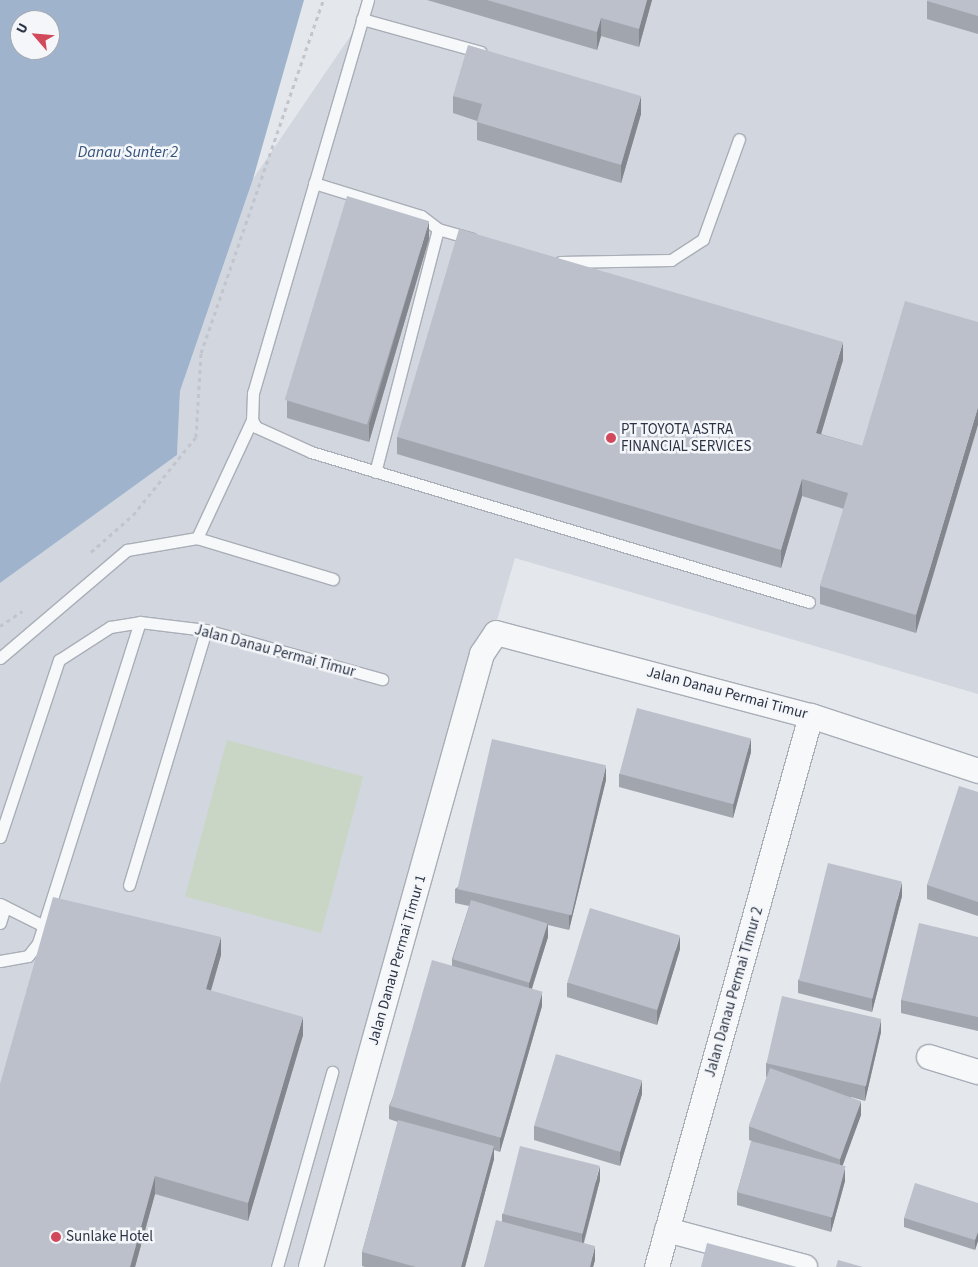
<!DOCTYPE html>
<html>
<head>
<meta charset="utf-8">
<style>
  body { margin:0 }
  #map { position:relative; width:978px; height:1267px; overflow:hidden; background:#e4e7ec; font-family:"Source Sans 3",sans-serif }
  div>[style] { position:absolute }
  [style*='--x'] { left:calc(var(--x)*1px); top:calc(var(--y)*1px); width:calc(var(--w)*1px); rotate:calc(var(--a)*1deg) }
  .built>* { inset:0; background:#d2d6de }
  .green>* { inset:0; background:#c9d6c5; transform-origin:0 0 }
  .water>* { inset:0; background:#9fb4cc }
  .path>* { height:3px; margin-top:-1.5px; transform-origin:0; background:repeating-linear-gradient(90deg,#c2c5cb 0 4px,transparent 0 8px) }
  .roads { filter:drop-shadow(1px 0 #a9aeb7) drop-shadow(-1px 0 #a9aeb7) drop-shadow(0 1px #a9aeb7) drop-shadow(0 -1px #a9aeb7) }
  .service>* { height:11px; margin:-5.5px; padding:0 5.5px; transform-origin:5.5px; border-radius:5.5px; background:#f7f8fa }
  .minor>* { height:24px; margin:-12px; padding:0 12px; transform-origin:12px; border-radius:12px; background:#f7f8fa }
  .wall>* { inset:0; background:#a1a5ae }
  .shaded-wall>* { inset:0; background:#83868d }
  .building>* { inset:0; background:#bbc0ca; transform-origin:0 0 }
  .dots>* { width:14px; height:14px; translate:-50% -50%; box-sizing:border-box; border:2px solid #f4f6f9; border-radius:50% }
  span { translate:-50% -50%; white-space:nowrap; text-align:center; line-height:1.15; -webkit-text-stroke:5px #f4f6f9; paint-order:stroke }
  .poi-label { font-size:15px; color:#2b3445 }
  .left { translate:0 -50%; text-align:left }
  .street-label { font-size:15px; color:#2b3445 }
  .water-label { font-size:16px; color:#34527a; font-style:italic }
  .north { position:absolute; left:10px; top:10px; width:50px; height:50px; box-sizing:border-box; background:#f4f6f9; border:1px solid #a4a8b1; border-radius:50%; rotate:297deg; font-size:14px; font-weight:700; line-height:20px; text-align:center; color:#2b3445 }
  .north::after { content:''; display:block; margin:auto; width:18px; height:22px; background:#d1495b; clip-path:polygon(50% 0,100% 100%,50% 72%,0 100%) }
</style>
</head>
<body>
<div id="map">
  <div class="built">
    <div style="clip-path:polygon(367px 0,978px 0,978px 694px,515px 558px,310px 1267px,0 1267px,0 583px,177px 455px,180px 391px,253px 179px,362px 19px)"></div>
  </div>
  <div class="green">
    <div style="left:227px;top:740px;width:141px;height:162px;rotate:15deg"></div>
  </div>
  <div class="water">
    <div style="clip-path:polygon(evenodd,0 0,304px 0,253px 179px,180px 391px,177px 455px,0 583px,0 0,20px 20px,50px 20px,50px 50px,20px 50px,20px 20px)"></div>
  </div>
  <div class="path">
    <div style="--x:91;--y:552;--w:56;--a:-41.4"></div>
    <div style="--x:133;--y:515;--w:100;--a:-51.1"></div>
    <div style="--x:196;--y:437;--w:84;--a:-86.6"></div>
    <div style="--x:201;--y:353;--w:373;--a:-70.9"></div>
    <div style="--x:0;--y:626;--w:27;--a:-34"></div>
  </div>
  <div class="roads">
    <div class="service">
      <div style="--x:368;--y:0;--w:409;--a:106.3"></div>
      <div style="--x:253;--y:393;--w:27;--a:92"></div>
      <div style="--x:252;--y:420;--w:8;--a:60"></div>
      <div style="--x:256;--y:427;--w:60;--a:24.4"></div>
      <div style="--x:311;--y:452;--w:520;--a:16.76"></div>
      <div style="--x:362;--y:19;--w:123;--a:15.5"></div>
      <div style="--x:314;--y:183;--w:112;--a:17.1"></div>
      <div style="--x:421;--y:216;--w:21;--a:37"></div>
      <div style="--x:438;--y:229;--w:251;--a:104.5"></div>
      <div style="--x:438;--y:229;--w:35;--a:16"></div>
      <div style="--x:560;--y:262;--w:111;--a:-1"></div>
      <div style="--x:671;--y:260;--w:38;--a:-33"></div>
      <div style="--x:703;--y:239;--w:106;--a:-70.2"></div>
      <div style="--x:197;--y:538;--w:130;--a:-65"></div>
      <div style="--x:0;--y:658;--w:167;--a:-40.4"></div>
      <div style="--x:127;--y:550;--w:71;--a:-9.7"></div>
      <div style="--x:197;--y:538;--w:142;--a:16.8"></div>
      <div style="--x:0;--y:837;--w:187;--a:-71.6"></div>
      <div style="--x:59;--y:660;--w:61;--a:-32.9"></div>
      <div style="--x:110;--y:627;--w:30;--a:-9"></div>
      <div style="--x:140;--y:622;--w:66;--a:6.9"></div>
      <div style="--x:206;--y:630;--w:183;--a:15.6"></div>
      <div style="--x:129;--y:885;--w:266;--a:-73.2"></div>
      <div style="--x:0;--y:904;--w:47;--a:26.6"></div>
      <div style="--x:0;--y:923;--w:17;--a:-73"></div>
      <div style="--x:0;--y:961;--w:28;--a:-10"></div>
      <div style="--x:28;--y:956;--w:16;--a:-52"></div>
      <div style="--x:38;--y:943;--w:337;--a:-72.4"></div>
      <div style="--x:277;--y:1267;--w:203;--a:-74.2"></div>
    </div>
    <div class="minor">
      <div style="--x:929;--y:1057;--w:51;--a:17"></div>
      <div style="--x:667;--y:1230;--w:143;--a:15"></div>
      <div style="--x:311;--y:1267;--w:636;--a:-74.41"></div>
      <div style="--x:482;--y:654;--w:25;--a:-56"></div>
      <div style="--x:496;--y:633;--w:326;--a:14.8"></div>
      <div style="--x:811;--y:716;--w:176;--a:18.2"></div>
      <div style="--x:657;--y:1267;--w:572;--a:-74.38"></div>
    </div>
  </div>
  <div class="wall">
    <div style="clip-path:polygon(427px 0,652px 0,639px 47px,601px 36px,597px 50px)"></div>
    <div style="clip-path:polygon(978px 0,978px 34px,927px 19px,927px 1px)"></div>
    <div style="clip-path:polygon(453px 96px,641px 114px,621px 183px,477px 140px,477px 121px,453px 113px)"></div>
    <div style="clip-path:polygon(429px 239px,369px 442px,287px 418px,287px 400px)"></div>
    <div style="clip-path:polygon(978px 322px,916px 633px,820px 604px,820px 586px,844px 509px,802px 496px,781px 568px,397px 454px,397px 437px,843px 360px,821px 434px,862px 446px)"></div>
    <div style="clip-path:polygon(751px 752px,733px 818px,619px 787px,619px 774px)"></div>
    <div style="clip-path:polygon(606px 780px,569px 930px,548px 925px,548px 937px,532px 989px,542px 1006px,500px 1152px,494px 1150px,494px 1159px,465px 1267px,365px 1267px,362px 1266px,362px 1252px,398px 1122px,389px 1119px,389px 1106px,452px 966px,452px 959px,469px 906px,455px 903px,455px 889px)"></div>
    <div style="clip-path:polygon(978px 792px,978px 916px,927px 899px,927px 885px)"></div>
    <div style="clip-path:polygon(902px 896px,872px 1012px,798px 993px,798px 980px)"></div>
    <div style="clip-path:polygon(978px 937px,978px 1031px,901px 1013px,901px 1000px)"></div>
    <div style="clip-path:polygon(680px 949px,657px 1025px,567px 997px,567px 983px)"></div>
    <div style="clip-path:polygon(221px 955px,211px 991px,303px 1035px,248px 1221px,155px 1194px,135px 1267px,0 1267px)"></div>
    <div style="clip-path:polygon(881px 1032px,865px 1101px,851px 1097px,861px 1115px,842px 1166px,845px 1181px,831px 1232px,737px 1205px,737px 1192px,752px 1141px,749px 1140px,749px 1126px,767px 1077px,766px 1077px,766px 1063px)"></div>
    <div style="clip-path:polygon(642px 1094px,620px 1166px,534px 1140px,534px 1126px)"></div>
    <div style="clip-path:polygon(600px 1180px,584px 1243px,595px 1260px,593px 1267px,484px 1267px,502px 1221px,502px 1214px)"></div>
    <div style="clip-path:polygon(978px 1203px,978px 1241px,975px 1250px,904px 1227px,904px 1218px)"></div>
  </div>
  <div class="shaded-wall">
    <div style="clip-path:polygon(647px 0,652px 0,639px 47px,639px 29px)"></div>
    <div style="clip-path:polygon(601px 18px,601px 36px,597px 50px,597px 32px)"></div>
    <div style="clip-path:polygon(641px 96px,641px 114px,621px 183px,621px 165px)"></div>
    <div style="clip-path:polygon(429px 221px,429px 239px,369px 442px,369px 424px)"></div>
    <div style="clip-path:polygon(843px 342px,843px 360px,816px 451px,816px 433px)"></div>
    <div style="clip-path:polygon(978px 407px,978px 425px,916px 633px,916px 615px)"></div>
    <div style="clip-path:polygon(802px 479px,802px 496px,781px 568px,781px 550px)"></div>
    <div style="clip-path:polygon(751px 738px,751px 752px,733px 818px,733px 804px)"></div>
    <div style="clip-path:polygon(606px 766px,606px 780px,569px 930px,569px 917px)"></div>
    <div style="clip-path:polygon(902px 882px,902px 896px,872px 1012px,872px 998px)"></div>
    <div style="clip-path:polygon(548px 923px,548px 937px,529px 997px,529px 983px)"></div>
    <div style="clip-path:polygon(680px 936px,680px 949px,657px 1025px,657px 1011px)"></div>
    <div style="clip-path:polygon(221px 937px,221px 955px,206px 1007px,206px 989px)"></div>
    <div style="clip-path:polygon(542px 992px,542px 1006px,500px 1152px,500px 1138px)"></div>
    <div style="clip-path:polygon(303px 1017px,303px 1035px,248px 1221px,248px 1203px)"></div>
    <div style="clip-path:polygon(881px 1019px,881px 1032px,865px 1101px,865px 1087px)"></div>
    <div style="clip-path:polygon(642px 1080px,642px 1094px,620px 1166px,620px 1152px)"></div>
    <div style="clip-path:polygon(861px 1101px,861px 1115px,840px 1173px,840px 1159px)"></div>
    <div style="clip-path:polygon(494px 1146px,494px 1159px,465px 1267px,461px 1267px)"></div>
    <div style="clip-path:polygon(600px 1166px,600px 1180px,582px 1248px,582px 1234px)"></div>
    <div style="clip-path:polygon(845px 1167px,845px 1181px,831px 1232px,831px 1218px)"></div>
    <div style="clip-path:polygon(155px 1176px,155px 1194px,135px 1267px,130px 1267px)"></div>
    <div style="clip-path:polygon(978px 1232px,978px 1241px,975px 1250px,975px 1240px)"></div>
    <div style="clip-path:polygon(595px 1246px,595px 1260px,593px 1267px,590px 1267px)"></div>
  </div>
  <div class="building">
    <div style="clip-path:polygon(487px 0,647px 0,639px 29px,601px 18px,597px 32px)"></div>
    <div style="clip-path:polygon(927px 0,978px 0,978px 16px,927px 1px)"></div>
    <div style="clip-path:polygon(468px 45px,641px 96px,621px 165px,477px 122px,482px 104px,453px 96px)"></div>
    <div style="left:347px;top:196px;width:86px;height:213px;rotate:17deg"></div>
    <div style="clip-path:polygon(459px 229px,843px 342px,816px 433px,862px 446px,905px 301px,978px 322px,978px 407px,916px 615px,820px 586px,848px 493px,802px 479px,781px 550px,397px 437px)"></div>
    <div style="left:637px;top:708px;width:118px;height:68px;rotate:15deg"></div>
    <div style="left:492px;top:739px;width:117px;height:154px;rotate:13deg"></div>
    <div style="clip-path:polygon(959px 786px,978px 792px,978px 902px,927px 885px)"></div>
    <div style="left:828px;top:863px;width:76px;height:121px;rotate:14deg"></div>
    <div style="clip-path:polygon(53px 897px,221px 937px,206px 989px,303px 1017px,248px 1203px,155px 1176px,130px 1267px,0 1267px,0 1084px)"></div>
    <div style="left:471px;top:900px;width:80px;height:62px;rotate:17deg"></div>
    <div style="left:590px;top:908px;width:94px;height:78px;rotate:17deg"></div>
    <div style="clip-path:polygon(919px 923px,978px 937px,978px 1017px,901px 1000px)"></div>
    <div style="left:432px;top:960px;width:115px;height:152px;rotate:16deg"></div>
    <div style="left:782px;top:996px;width:102px;height:69px;rotate:13deg"></div>
    <div style="left:556px;top:1054px;width:90px;height:75px;rotate:17deg"></div>
    <div style="left:770px;top:1068px;width:97px;height:62px;rotate:20deg"></div>
    <div style="clip-path:polygon(398px 1120px,494px 1146px,461px 1267px,416px 1267px,362px 1252px)"></div>
    <div style="left:751px;top:1141px;width:98px;height:53px;rotate:15deg"></div>
    <div style="left:520px;top:1146px;width:82px;height:70px;rotate:14deg"></div>
    <div style="clip-path:polygon(915px 1183px,978px 1203px,978px 1232px,975px 1240px,904px 1218px)"></div>
    <div style="clip-path:polygon(496px 1220px,595px 1246px,590px 1267px,484px 1267px)"></div>
    <div style="clip-path:polygon(707px 1243px,797px 1267px,701px 1267px)"></div>
    <div style="clip-path:polygon(838px 1260px,863px 1267px,836px 1267px)"></div>
  </div>
  <div class="dots">
    <div style="left:611px;top:438px;background:#d1495b"></div>
    <div style="left:56px;top:1237px;background:#d1495b"></div>
  </div>
  <div class="poi-label">
    <span class="left" style="left:621px;top:438px">PT TOYOTA ASTRA<br>FINANCIAL SERVICES</span>
    <span class="left" style="left:66px;top:1237px">Sunlake Hotel</span>
  </div>
  <div class="street-label">
    <span style="left:275px;top:651px;rotate:15deg">Jalan Danau Permai Timur</span>
    <span style="left:727px;top:693px;rotate:15deg">Jalan Danau Permai Timur</span>
    <span style="left:397px;top:960px;rotate:-74deg">Jalan Danau Permai Timur 1</span>
    <span style="left:734px;top:992px;rotate:-74deg">Jalan Danau Permai Timur 2</span>
  </div>
  <div class="water-label">
    <span style="left:128px;top:152px">Danau Sunter 2</span>
  </div>
  <div class="north">U</div>
</div>
</body>
</html>
